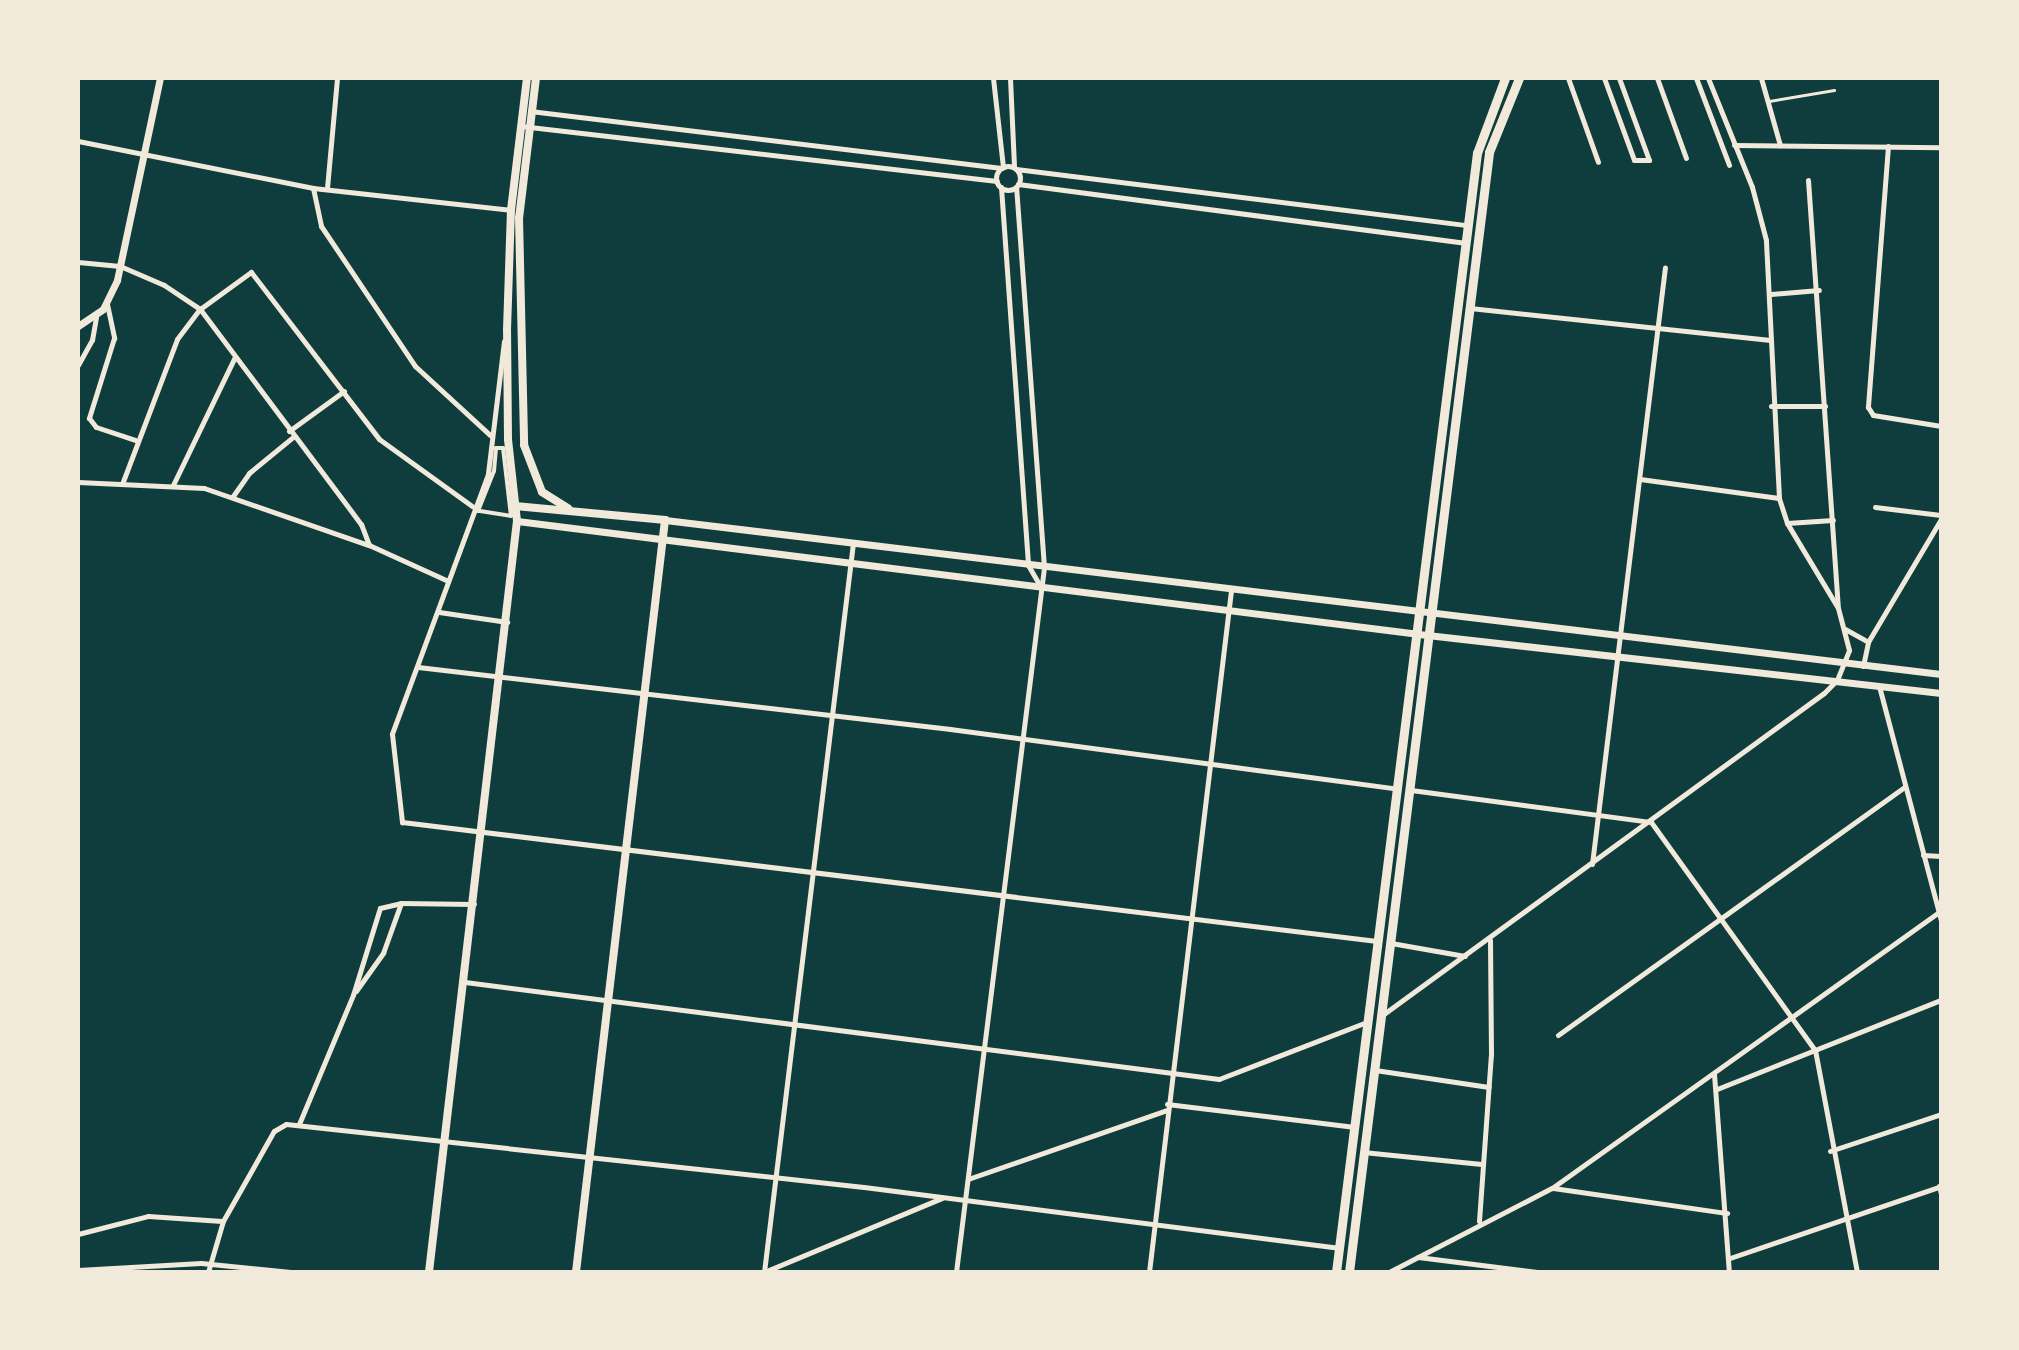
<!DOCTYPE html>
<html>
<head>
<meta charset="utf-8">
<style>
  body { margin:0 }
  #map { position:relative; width:2019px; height:1350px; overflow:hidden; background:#0f3d3e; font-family:"PT Sans",sans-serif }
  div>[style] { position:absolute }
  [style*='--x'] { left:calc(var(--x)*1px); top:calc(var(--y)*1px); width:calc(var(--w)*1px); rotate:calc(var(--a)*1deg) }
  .service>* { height:3px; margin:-1.5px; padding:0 1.5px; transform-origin:1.5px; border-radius:1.5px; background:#f1e9da }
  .pedestrian>* { height:4px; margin:-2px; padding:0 2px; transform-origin:2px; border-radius:2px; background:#f1e9da }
  .minor>* { height:5px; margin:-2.5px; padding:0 2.5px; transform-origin:2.5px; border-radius:2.5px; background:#f1e9da }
  .minor>.ring { margin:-2.5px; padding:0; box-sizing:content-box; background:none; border:5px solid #f1e9da; border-radius:50% }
  .tertiary>* { height:7px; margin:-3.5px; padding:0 3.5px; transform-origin:3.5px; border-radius:3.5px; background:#f1e9da }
  .secondary>* { height:8px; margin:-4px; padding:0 4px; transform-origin:4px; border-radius:4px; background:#f1e9da }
  .primary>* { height:9px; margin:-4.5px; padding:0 4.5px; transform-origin:4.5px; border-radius:4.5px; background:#f1e9da }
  span { translate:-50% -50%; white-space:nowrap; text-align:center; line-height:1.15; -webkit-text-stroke:6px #f1e9da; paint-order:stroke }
  .frame { position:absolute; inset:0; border:80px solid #f1e9da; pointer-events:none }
</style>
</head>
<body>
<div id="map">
  <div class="service">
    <div style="--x:1769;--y:101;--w:66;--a:-9.6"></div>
  </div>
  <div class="pedestrian">
    <div style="--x:496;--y:448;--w:7;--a:0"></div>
    <div style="--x:503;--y:448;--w:68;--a:83.3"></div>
    <div style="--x:511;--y:516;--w:33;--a:-171"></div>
    <div style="--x:478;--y:511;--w:43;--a:-68.2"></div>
    <div style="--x:494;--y:471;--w:23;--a:-85"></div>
  </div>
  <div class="minor">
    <div style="--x:993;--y:78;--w:90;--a:83.6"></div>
    <div style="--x:1010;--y:78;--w:89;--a:87.4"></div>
    <div style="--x:1568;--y:78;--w:89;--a:70.3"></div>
    <div style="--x:1604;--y:78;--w:87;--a:69.9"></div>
    <div style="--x:1634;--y:160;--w:15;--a:0"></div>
    <div style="--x:1649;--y:160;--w:87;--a:-110.1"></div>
    <div style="--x:1657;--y:78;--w:85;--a:70.1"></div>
    <div style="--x:1696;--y:78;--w:93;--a:69.2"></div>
    <div style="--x:1761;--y:78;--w:70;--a:74.2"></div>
    <div style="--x:530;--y:111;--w:475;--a:6.9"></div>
    <div style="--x:521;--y:126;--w:479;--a:6.6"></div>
    <div style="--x:78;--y:141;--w:240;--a:11.3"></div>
    <div style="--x:313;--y:188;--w:199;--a:6.3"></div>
    <div style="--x:1734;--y:145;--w:207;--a:0.6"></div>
    <div style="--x:1888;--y:146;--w:262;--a:94.4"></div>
    <div style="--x:1868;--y:407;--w:9;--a:58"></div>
    <div style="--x:1873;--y:415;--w:69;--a:9.2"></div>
    <div class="ring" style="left:996px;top:166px;width:19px;height:19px"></div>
    <div style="--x:1016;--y:169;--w:454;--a:7.1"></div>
    <div style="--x:1808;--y:180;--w:427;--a:86"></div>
    <div style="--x:1018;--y:184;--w:452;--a:7.5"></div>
    <div style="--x:1001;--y:187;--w:379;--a:85.9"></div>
    <div style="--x:1028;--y:565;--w:22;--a:60"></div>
    <div style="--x:313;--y:188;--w:39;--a:78"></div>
    <div style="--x:321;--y:226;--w:169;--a:56.1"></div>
    <div style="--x:415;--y:366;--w:102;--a:42.6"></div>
    <div style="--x:327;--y:188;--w:110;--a:-84.8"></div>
    <div style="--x:78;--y:262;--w:42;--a:5.4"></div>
    <div style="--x:120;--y:266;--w:48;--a:23.4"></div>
    <div style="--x:164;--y:285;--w:43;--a:33.7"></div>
    <div style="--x:200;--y:309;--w:269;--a:53.2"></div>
    <div style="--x:361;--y:524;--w:22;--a:69"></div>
    <div style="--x:1771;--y:294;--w:48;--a:-4.8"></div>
    <div style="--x:107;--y:304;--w:35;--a:78"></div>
    <div style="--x:114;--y:338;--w:84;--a:107.4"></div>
    <div style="--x:89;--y:418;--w:11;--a:52"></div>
    <div style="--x:96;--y:427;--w:41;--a:18.4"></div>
    <div style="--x:1470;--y:308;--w:302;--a:6.1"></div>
    <div style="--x:504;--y:341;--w:134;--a:96.9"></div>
    <div style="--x:488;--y:474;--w:277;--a:110.3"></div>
    <div style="--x:392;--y:734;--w:89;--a:83.5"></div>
    <div style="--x:402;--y:822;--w:982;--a:6.96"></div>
    <div style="--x:78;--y:365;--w:29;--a:-61"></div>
    <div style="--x:92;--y:340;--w:23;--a:-80"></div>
    <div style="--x:1771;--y:406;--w:54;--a:0"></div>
    <div style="--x:289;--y:431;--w:68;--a:-36"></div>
    <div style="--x:1640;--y:479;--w:140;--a:7.8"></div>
    <div style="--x:78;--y:482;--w:126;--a:2.7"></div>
    <div style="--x:204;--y:488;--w:175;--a:19.1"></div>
    <div style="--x:369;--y:545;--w:87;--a:24.5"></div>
    <div style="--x:122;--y:484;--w:155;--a:-69.2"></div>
    <div style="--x:177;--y:339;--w:38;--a:-53"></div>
    <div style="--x:200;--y:309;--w:63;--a:-36"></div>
    <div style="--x:251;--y:272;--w:210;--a:52.5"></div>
    <div style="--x:379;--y:439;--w:115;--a:35.8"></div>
    <div style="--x:173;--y:485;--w:142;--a:-64.2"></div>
    <div style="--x:233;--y:496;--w:28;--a:-55"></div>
    <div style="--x:249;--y:473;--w:57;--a:-39.3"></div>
    <div style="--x:1875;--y:507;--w:66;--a:6.9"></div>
    <div style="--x:1787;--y:523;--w:46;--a:-3.7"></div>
    <div style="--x:439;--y:612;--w:69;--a:8.4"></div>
    <div style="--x:1845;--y:629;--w:26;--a:29"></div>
    <div style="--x:1863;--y:666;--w:25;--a:-78"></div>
    <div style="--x:1868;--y:642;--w:143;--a:-59.3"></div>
    <div style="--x:418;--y:667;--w:536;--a:6.65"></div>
    <div style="--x:950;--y:729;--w:449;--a:7.6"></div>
    <div style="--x:1879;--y:686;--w:243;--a:75.2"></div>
    <div style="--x:1411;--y:790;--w:241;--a:7.6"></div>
    <div style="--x:1651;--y:822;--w:281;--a:54.3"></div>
    <div style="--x:1815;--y:1050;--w:226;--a:79.3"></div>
    <div style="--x:1923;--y:855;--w:18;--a:3"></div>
    <div style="--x:1592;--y:864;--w:601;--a:-83.03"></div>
    <div style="--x:1391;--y:943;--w:75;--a:10"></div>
    <div style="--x:465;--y:982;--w:760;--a:7.33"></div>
    <div style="--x:1219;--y:1079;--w:159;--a:-21.1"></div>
    <div style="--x:356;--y:991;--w:47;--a:-54.6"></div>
    <div style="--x:383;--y:953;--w:53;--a:-70.2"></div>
    <div style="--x:1381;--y:1016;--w:548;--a:-36.1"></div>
    <div style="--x:1824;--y:693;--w:18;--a:-45"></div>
    <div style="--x:1837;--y:680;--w:32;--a:-68"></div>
    <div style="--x:1849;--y:650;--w:43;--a:-104.7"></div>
    <div style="--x:1838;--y:608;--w:99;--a:-121"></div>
    <div style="--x:1787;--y:523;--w:26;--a:-108"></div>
    <div style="--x:1779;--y:498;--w:258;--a:-92.9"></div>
    <div style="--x:1766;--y:240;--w:55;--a:-104.8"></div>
    <div style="--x:1752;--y:187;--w:118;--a:-112"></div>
    <div style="--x:1558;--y:1035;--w:426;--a:-35.6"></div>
    <div style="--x:1375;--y:1070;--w:115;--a:8.5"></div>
    <div style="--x:1714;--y:1074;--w:199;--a:85.7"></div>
    <div style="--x:1717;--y:1089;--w:241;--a:-21.7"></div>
    <div style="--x:1167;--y:1104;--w:187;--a:7"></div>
    <div style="--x:299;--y:1124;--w:140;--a:-67.3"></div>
    <div style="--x:353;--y:995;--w:91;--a:-72.8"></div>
    <div style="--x:380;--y:908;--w:22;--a:-13"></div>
    <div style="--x:401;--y:903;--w:73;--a:0.8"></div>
    <div style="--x:1830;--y:1151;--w:117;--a:-18.4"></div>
    <div style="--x:1363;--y:1152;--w:119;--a:5.8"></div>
    <div style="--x:968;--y:1179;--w:211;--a:-19.1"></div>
    <div style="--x:1939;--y:1186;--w:8;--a:76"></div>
    <div style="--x:1553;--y:1188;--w:176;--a:8.2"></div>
    <div style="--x:1479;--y:1221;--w:166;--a:-85.9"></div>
    <div style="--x:1491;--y:1055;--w:115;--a:-90.5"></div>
    <div style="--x:78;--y:1234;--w:72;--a:-14.4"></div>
    <div style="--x:148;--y:1216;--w:74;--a:3.9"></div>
    <div style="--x:1418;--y:1257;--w:120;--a:7.2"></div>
    <div style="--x:1730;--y:1258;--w:223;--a:-18.8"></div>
    <div style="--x:78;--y:1270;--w:123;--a:-3.3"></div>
    <div style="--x:201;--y:1263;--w:90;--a:5.7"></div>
    <div style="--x:208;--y:1272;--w:53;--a:-73.6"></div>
    <div style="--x:223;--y:1221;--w:103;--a:-60.5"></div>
    <div style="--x:274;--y:1131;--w:14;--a:-30"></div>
    <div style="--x:286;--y:1124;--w:581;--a:6.22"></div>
    <div style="--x:864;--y:1187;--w:478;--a:7.3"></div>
    <div style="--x:764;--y:1272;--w:734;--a:-83.04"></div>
    <div style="--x:764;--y:1272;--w:193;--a:-22.6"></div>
    <div style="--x:956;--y:1272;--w:710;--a:-82.88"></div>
    <div style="--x:1044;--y:567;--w:381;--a:-94.2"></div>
    <div style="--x:1149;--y:1272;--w:687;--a:-83.14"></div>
    <div style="--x:1389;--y:1272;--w:183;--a:-27.3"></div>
    <div style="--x:1552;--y:1188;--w:474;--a:-35.5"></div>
  </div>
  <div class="tertiary">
    <div style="--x:78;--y:326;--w:30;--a:-34"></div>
    <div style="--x:103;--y:309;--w:32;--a:-64"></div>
    <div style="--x:117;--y:280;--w:207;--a:-78"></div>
    <div style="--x:665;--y:520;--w:1285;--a:6.88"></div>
    <div style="--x:517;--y:521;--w:917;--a:7.14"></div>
    <div style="--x:1427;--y:635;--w:517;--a:6.44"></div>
  </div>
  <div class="secondary">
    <div style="--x:536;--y:78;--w:141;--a:96.9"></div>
    <div style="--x:519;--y:218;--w:227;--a:88.7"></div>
    <div style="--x:524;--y:445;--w:50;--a:69"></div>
    <div style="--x:542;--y:492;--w:31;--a:32"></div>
    <div style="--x:515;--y:506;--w:151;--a:5.3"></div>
    <div style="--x:665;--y:520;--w:757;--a:96.75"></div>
    <div style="--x:429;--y:1272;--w:756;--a:-83.32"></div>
    <div style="--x:517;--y:521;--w:82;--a:-96.3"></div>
    <div style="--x:508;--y:439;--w:109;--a:-90.5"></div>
    <div style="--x:507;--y:330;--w:120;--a:-88.1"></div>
    <div style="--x:511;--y:210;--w:133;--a:-83.1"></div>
  </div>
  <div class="primary">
    <div style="--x:1336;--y:1272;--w:1128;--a:-82.82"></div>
    <div style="--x:1477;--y:153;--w:80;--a:-69.5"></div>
    <div style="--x:1349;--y:1272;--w:1129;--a:-82.87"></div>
    <div style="--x:1489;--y:152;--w:80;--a:-67.9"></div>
  </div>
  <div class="frame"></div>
</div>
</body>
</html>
